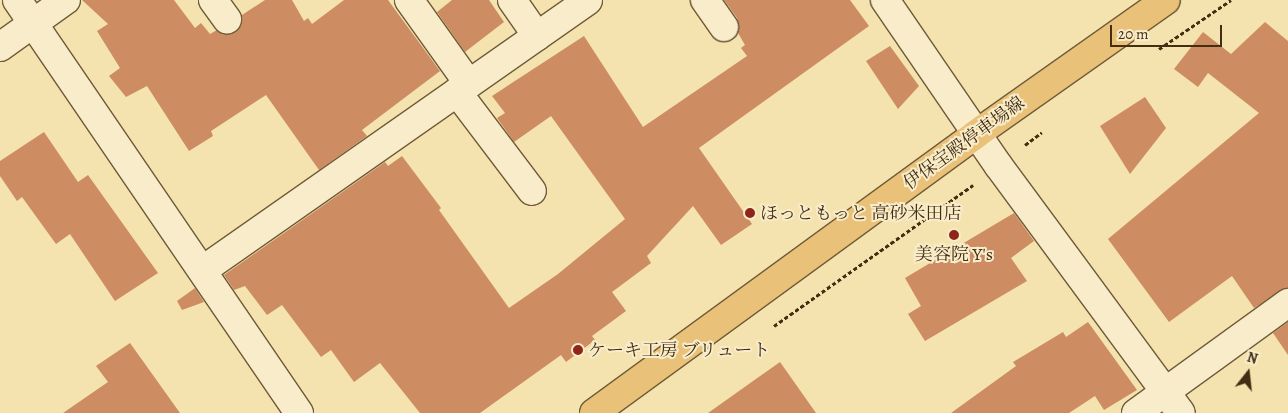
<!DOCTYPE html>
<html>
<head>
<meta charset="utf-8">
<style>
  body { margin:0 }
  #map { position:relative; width:1288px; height:413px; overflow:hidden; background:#f4e2af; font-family:Alegreya,"Noto Serif JP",serif }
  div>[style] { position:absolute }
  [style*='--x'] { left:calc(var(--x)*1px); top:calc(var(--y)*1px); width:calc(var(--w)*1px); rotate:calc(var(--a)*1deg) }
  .building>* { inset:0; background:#ce8c63 }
  .path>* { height:3px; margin-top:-1.5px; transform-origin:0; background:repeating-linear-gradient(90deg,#432e11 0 4px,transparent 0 6.5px) }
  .roads { filter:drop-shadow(1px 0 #6f5b38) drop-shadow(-1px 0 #6f5b38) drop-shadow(0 1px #6f5b38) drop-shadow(0 -1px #6f5b38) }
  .minor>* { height:28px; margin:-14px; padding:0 14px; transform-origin:14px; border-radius:14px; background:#f8eccb }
  .major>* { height:28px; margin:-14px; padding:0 14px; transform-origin:14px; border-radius:14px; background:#eac178 }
  .dots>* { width:14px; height:14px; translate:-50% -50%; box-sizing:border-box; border:2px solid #f8eccb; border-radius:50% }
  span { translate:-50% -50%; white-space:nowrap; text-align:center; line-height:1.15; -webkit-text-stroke:4px #f8eccb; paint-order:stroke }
  .street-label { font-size:18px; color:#432e11 }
  .poi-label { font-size:18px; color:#432e11 }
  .left { translate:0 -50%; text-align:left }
  .north { position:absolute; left:1223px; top:348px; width:50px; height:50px; -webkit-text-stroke:4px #f8eccb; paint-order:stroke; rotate:16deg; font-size:14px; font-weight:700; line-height:20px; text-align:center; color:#432e11 }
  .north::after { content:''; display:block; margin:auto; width:18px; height:22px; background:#432e11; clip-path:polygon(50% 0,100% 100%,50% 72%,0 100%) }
  .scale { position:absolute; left:1110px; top:25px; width:112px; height:22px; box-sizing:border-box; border:2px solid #432e11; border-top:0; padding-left:6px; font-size:15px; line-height:18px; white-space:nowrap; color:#432e11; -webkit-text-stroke:4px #f8eccb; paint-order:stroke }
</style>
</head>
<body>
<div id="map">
  <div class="building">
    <div style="clip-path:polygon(82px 0,174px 0,195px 28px,201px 23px,210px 34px,217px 30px,228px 35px,241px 26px,242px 15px,265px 0,292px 0,304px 21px,308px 18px,312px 24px,344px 0,388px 0,440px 71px,362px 130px,367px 136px,319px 170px,266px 95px,211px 131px,213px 136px,189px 151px,147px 86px,126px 97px,109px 76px,120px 68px,97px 31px,108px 24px)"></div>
    <div style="clip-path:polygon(452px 0,489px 0,504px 22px,465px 52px,437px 12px)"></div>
    <div style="clip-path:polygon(724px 0,850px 0,869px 26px,699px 148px,752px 224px,721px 245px,693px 206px,647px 256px,651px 263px,612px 292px,626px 311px,592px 336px,595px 340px,566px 362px,561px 355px,480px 413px,420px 413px,380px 363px,354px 382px,331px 350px,321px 357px,282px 305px,267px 315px,245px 286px,234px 290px,224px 275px,385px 162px,388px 166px,402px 156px,441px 208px,439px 210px,509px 308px,558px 274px,625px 219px,551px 116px,514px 142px,497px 118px,505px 113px,492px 96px,584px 36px,643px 127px,747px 56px,741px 48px,745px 45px,738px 33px,737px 18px)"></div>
    <div style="clip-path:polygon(1265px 22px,1288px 41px,1288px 288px,1254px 308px,1232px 276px,1169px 322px,1108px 239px,1259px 113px,1208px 73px,1198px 87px,1174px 69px,1203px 32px,1231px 54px)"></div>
    <div style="clip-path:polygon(890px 46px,919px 86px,898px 109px,866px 61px)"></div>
    <div style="clip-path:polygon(1145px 97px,1166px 128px,1130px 174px,1100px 126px)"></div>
    <div style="clip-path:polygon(44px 132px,78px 182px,88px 175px,158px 273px,115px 301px,70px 234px,56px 244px,22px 197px,17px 201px,0 176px,0 161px)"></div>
    <div style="clip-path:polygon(1014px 213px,1034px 241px,1011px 258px,1027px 281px,925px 341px,908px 314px,921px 306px,905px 278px)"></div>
    <div style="clip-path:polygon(195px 288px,204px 302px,182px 310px,177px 301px)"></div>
    <div style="clip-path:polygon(1088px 322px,1137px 390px,1104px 410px,1095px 396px,1069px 413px,951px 413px,1016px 366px,1013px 362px,1063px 332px,1066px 337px)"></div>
    <div style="clip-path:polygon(1288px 322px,1288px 355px,1273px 333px)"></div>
    <div style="clip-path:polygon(130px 343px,180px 413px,63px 413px,108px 382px,96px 366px)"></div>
    <div style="clip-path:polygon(780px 362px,816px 413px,708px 413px)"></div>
  </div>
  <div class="path">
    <div style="--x:1159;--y:49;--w:87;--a:-34.2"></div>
    <div style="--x:1025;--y:145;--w:21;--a:-37"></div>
    <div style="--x:774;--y:326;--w:244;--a:-35.3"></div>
  </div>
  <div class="roads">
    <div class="minor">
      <div style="--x:17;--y:0;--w:500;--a:55.67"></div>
      <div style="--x:213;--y:0;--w:24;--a:54"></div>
      <div style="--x:409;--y:0;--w:103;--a:54.5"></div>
      <div style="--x:512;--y:0;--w:44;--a:55.2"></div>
      <div style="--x:705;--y:0;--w:33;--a:55"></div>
      <div style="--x:885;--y:0;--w:200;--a:55.6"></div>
      <div style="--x:998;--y:165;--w:308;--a:53.6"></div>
      <div style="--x:0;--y:47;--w:81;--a:-35.5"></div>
      <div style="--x:457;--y:92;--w:124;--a:52.9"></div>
      <div style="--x:203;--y:270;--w:470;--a:-35"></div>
      <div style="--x:1136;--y:413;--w:188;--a:-35.9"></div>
    </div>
    <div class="major">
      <div style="--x:594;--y:413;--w:473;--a:-36.1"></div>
      <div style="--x:976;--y:134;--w:232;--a:-35.2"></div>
    </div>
  </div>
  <div class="dots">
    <div style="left:750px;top:213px;background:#8f2418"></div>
    <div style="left:954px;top:235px;background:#8f2418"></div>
    <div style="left:578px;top:350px;background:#8f2418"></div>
  </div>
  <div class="street-label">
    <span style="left:964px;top:143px;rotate:-36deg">伊保宝殿停車場線</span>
  </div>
  <div class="poi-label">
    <span class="left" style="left:760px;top:213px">ほっともっと 高砂米田店</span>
    <span style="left:954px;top:254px">美容院 Y's</span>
    <span class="left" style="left:588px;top:350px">ケーキ工房 ブリュート</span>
  </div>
  <div class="north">N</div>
  <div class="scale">20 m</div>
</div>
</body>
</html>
